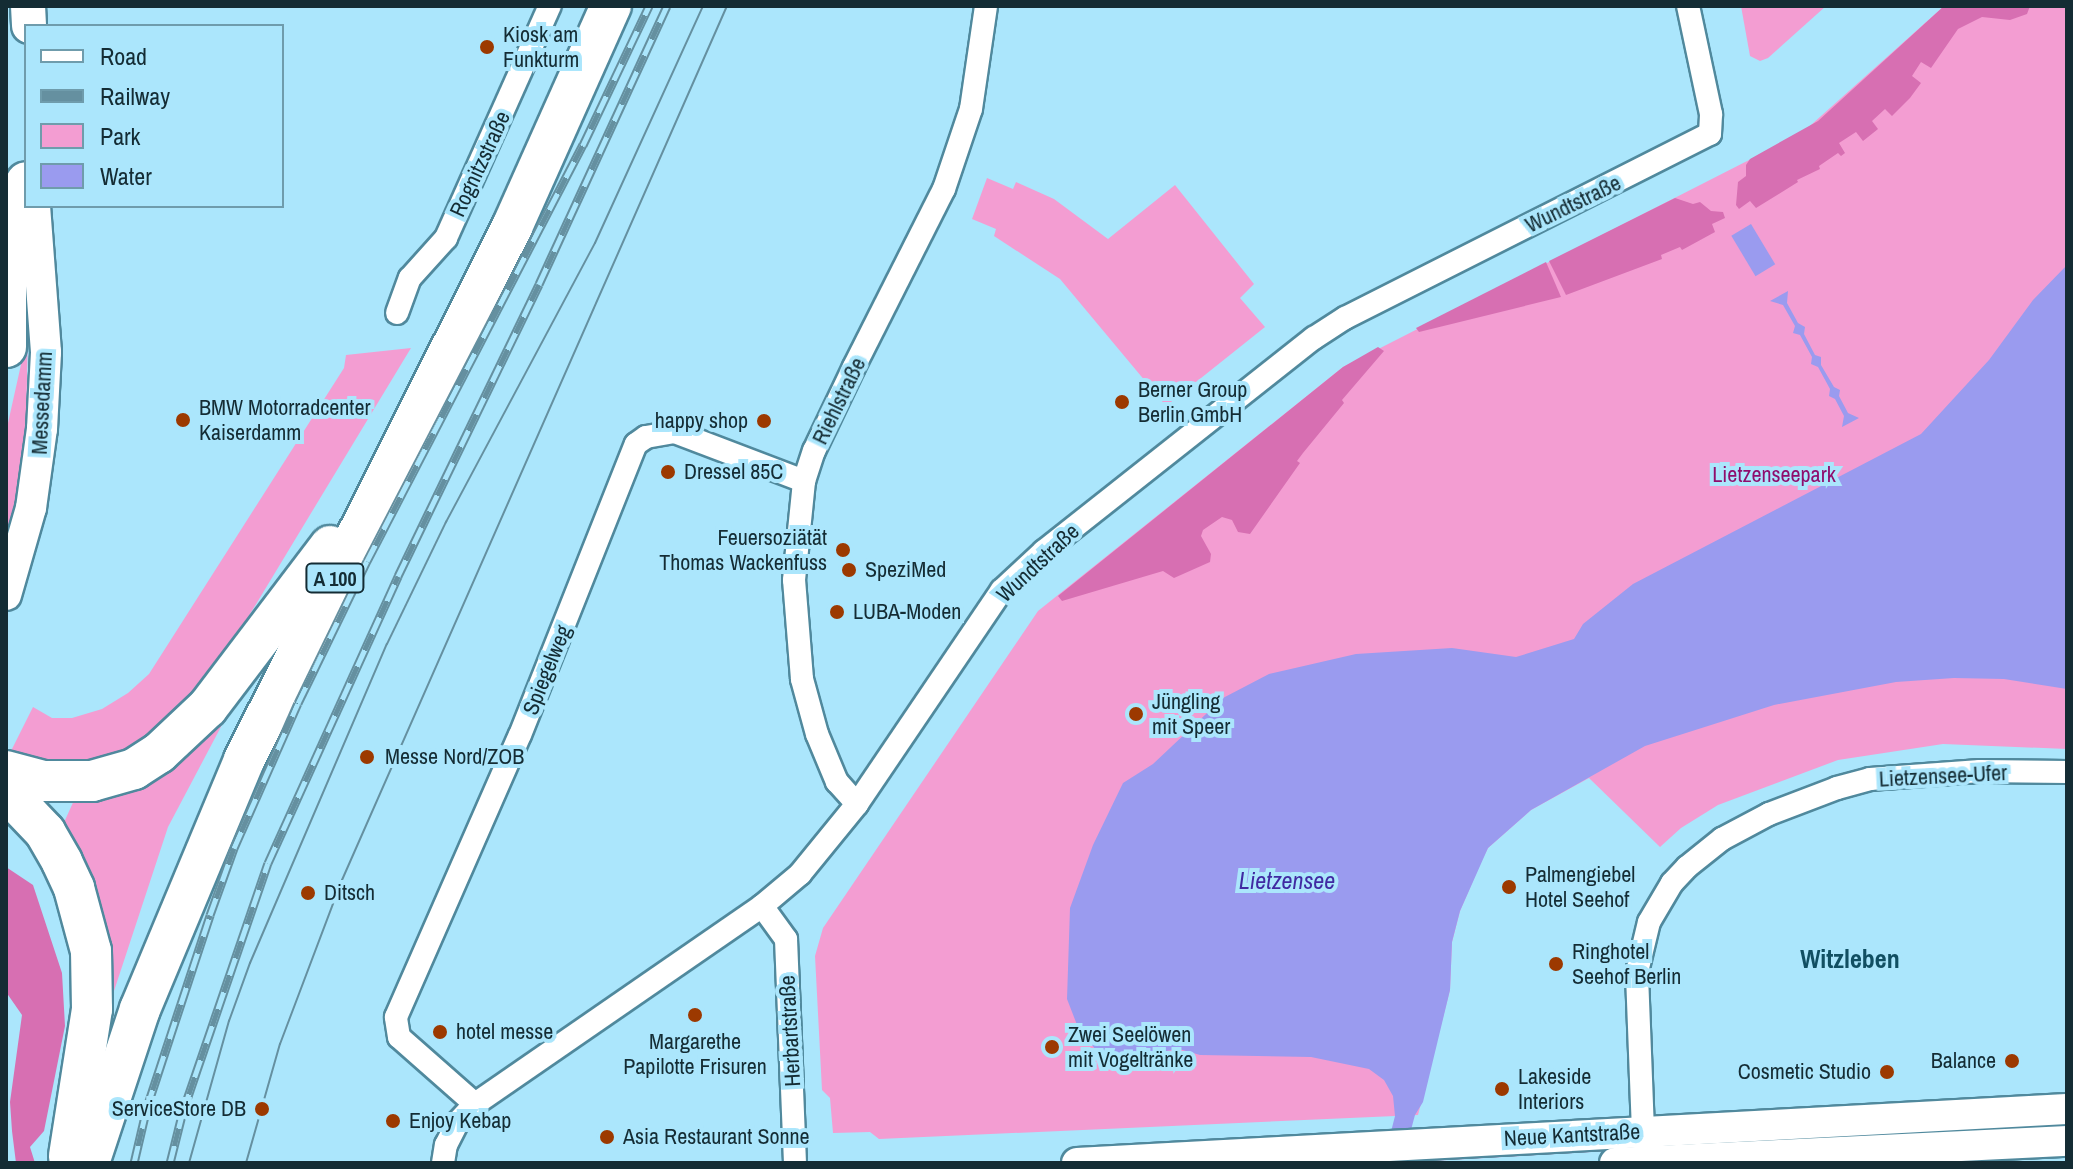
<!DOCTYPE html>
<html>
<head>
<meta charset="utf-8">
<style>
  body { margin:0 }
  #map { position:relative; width:2073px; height:1169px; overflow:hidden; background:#abe6fc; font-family:"Archivo Narrow",sans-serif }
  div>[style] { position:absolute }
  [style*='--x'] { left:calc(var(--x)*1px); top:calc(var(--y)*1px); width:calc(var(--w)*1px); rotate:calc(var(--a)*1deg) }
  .green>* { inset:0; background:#f39dd2 }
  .forest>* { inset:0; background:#d76fb2 }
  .water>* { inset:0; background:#9a9bef; transform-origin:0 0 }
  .roads { filter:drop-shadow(2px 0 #50899d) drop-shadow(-2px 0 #50899d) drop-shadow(0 2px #50899d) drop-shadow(0 -2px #50899d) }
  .street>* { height:22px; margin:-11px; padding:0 11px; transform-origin:11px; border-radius:11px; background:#fff }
  .secondary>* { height:30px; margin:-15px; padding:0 15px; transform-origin:15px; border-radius:15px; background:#fff }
  .primary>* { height:34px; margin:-17px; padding:0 17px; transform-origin:17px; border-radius:17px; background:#fff }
  .highway>* { height:40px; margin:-20px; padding:0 20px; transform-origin:20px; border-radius:20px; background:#fff }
  .tram>* { height:2px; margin:-1px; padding:0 1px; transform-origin:1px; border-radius:1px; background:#6590a0 }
  .rail>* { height:9px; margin-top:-4.5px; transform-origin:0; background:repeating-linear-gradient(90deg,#abe6fc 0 18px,#6590a0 0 36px); box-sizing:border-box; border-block:2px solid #6590a0 }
  .dots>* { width:22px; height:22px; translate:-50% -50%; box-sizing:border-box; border:4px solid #abe6fc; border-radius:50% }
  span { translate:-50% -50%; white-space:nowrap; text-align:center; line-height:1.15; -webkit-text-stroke:8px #abe6fc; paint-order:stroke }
  .shield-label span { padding:2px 6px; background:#abe6fc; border:2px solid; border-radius:6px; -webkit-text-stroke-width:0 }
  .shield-label { font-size:20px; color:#142c34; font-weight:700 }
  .poi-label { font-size:22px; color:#142c34 }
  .left { translate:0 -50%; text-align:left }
  .right { translate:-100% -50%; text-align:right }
  .street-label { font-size:22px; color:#142c34 }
  .park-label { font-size:22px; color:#8f0d6d }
  .water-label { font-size:24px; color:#402aa2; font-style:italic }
  .quarter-label { font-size:26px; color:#114f62; font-weight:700 }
  .frame { position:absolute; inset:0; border:8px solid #142c34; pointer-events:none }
  .legend { position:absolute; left:24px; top:24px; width:260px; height:184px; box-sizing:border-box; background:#abe6fc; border:2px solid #6f9cac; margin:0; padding:10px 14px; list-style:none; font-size:24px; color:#142c34 }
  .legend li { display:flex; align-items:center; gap:16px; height:40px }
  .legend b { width:40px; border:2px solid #6f9cac }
</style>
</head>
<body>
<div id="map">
  <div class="green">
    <div style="clip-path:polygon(1741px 6px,1826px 6px,1768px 58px,1760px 61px,1750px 56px)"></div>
    <div style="clip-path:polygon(1944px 6px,2067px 6px,2067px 749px,1943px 744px,1838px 760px,1718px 805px,1681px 828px,1660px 847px,1589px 778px,1531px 810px,1488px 848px,1482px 860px,1460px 911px,1452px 942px,1450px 990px,1418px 1115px,879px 1139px,870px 1132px,833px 1133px,830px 1098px,822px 1090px,815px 956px,823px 928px,1038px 611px,1343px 367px,1802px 133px)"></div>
    <div style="clip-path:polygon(987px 178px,1013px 189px,1016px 182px,1054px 199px,1108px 239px,1175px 185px,1254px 284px,1240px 298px,1265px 327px,1166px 406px,1060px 279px,994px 236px,996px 229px,972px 219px)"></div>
    <div style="clip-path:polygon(29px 284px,26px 425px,17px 499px,6px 536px,6px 432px,24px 351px)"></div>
    <div style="clip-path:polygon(411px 348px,227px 652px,168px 728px,113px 761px,63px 771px,8px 757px,33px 707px,52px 718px,72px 718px,102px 709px,128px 693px,149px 674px,344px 368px,346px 355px)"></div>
    <div style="clip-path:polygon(251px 670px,168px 827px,113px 994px,104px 993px,61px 829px,76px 796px)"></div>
    <div style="clip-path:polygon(1609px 1143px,1610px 1151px,1394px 1163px,1251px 1163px)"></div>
  </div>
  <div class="forest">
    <div style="clip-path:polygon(1944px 6px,2030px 6px,2027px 14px,2010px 20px,1982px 17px,1958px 29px,1931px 68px,1921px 62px,1912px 76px,1921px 83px,1910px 98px,1892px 116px,1885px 109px,1872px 121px,1878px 129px,1863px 141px,1856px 132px,1839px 143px,1845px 153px,1841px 156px,1838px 153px,1819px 166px,1820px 169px,1797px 180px,1798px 182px,1756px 208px,1750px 201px,1739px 209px,1736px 205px,1738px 182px,1746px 176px,1746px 165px,1750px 159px,1818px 121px)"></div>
    <div style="clip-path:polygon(1675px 198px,1693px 204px,1700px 202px,1711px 211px,1723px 212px,1725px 218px,1712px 224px,1715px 232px,1682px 250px,1680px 247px,1661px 255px,1662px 259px,1566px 295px,1549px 261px)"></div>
    <div style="clip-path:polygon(1546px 262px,1561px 297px,1419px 332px,1416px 328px)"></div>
    <div style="clip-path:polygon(1378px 347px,1384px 351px,1342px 400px,1344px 403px,1303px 453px,1297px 461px,1300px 463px,1250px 534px,1238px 532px,1232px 520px,1222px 517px,1203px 530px,1201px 536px,1211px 554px,1210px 562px,1174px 578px,1163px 571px,1062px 601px,1058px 596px,1343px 367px)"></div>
    <div style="clip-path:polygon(6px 867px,33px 885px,62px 973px,65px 1026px,44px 1131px,30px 1147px,35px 1163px,16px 1163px,12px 1131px,10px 1102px,22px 1015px,6px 992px)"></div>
  </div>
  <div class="water">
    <div style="left:1751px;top:224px;width:47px;height:23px;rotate:59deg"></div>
    <div style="clip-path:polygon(2067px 265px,2067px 689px,2004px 679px,1954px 678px,1896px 682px,1774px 705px,1645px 746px,1531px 810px,1488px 848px,1460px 911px,1452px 942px,1450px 990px,1423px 1102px,1415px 1115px,1402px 1163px,1383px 1163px,1395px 1116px,1393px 1096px,1384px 1080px,1369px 1069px,1311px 1057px,1200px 1055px,1179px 1049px,1127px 1057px,1112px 1055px,1096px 1050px,1079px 1030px,1067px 999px,1070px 908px,1093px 845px,1123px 783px,1153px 764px,1223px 698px,1269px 674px,1356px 654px,1452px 648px,1516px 657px,1574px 639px,1583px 624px,1633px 584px,1921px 434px,1989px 360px,2033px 300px)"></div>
    <div style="clip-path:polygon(1788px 291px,1787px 303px,1798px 323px,1805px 327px,1804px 334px,1815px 355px,1821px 357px,1821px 365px,1834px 387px,1840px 390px,1839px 396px,1848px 413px,1859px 418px,1842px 427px,1844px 416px,1835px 399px,1829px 396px,1830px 389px,1818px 367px,1811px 364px,1812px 357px,1800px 335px,1793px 333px,1795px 326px,1783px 305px,1770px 301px)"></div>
  </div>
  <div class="roads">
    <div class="street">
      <div style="--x:397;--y:313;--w:37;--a:-70"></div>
      <div style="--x:410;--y:278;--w:54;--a:-48"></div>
      <div style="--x:446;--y:238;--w:254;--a:-65.9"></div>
      <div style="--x:857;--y:804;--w:30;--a:-132"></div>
      <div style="--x:837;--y:782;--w:52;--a:-112.6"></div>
      <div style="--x:817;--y:734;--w:57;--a:-105.3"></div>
      <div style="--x:802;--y:679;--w:99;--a:-94.6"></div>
      <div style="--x:794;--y:580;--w:100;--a:-84.2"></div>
      <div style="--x:804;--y:481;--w:32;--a:-72"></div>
      <div style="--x:814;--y:451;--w:93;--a:-64.5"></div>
      <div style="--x:854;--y:367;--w:199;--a:-63.2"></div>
      <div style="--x:944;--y:189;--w:84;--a:-71.4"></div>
      <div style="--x:971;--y:109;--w:104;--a:-81.7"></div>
      <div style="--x:762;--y:906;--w:41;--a:54"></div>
      <div style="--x:786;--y:939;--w:224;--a:87.7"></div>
      <div style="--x:475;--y:1104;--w:101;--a:-138.6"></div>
      <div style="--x:399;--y:1037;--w:20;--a:-99"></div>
      <div style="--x:396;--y:1017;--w:308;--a:-66.3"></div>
      <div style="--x:520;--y:735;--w:313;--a:-68.3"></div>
      <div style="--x:636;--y:444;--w:12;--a:-35"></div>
      <div style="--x:646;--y:437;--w:29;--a:-10"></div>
      <div style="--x:675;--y:432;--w:138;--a:20.8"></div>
      <div style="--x:1647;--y:1145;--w:15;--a:-106"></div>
      <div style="--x:1643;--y:1131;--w:159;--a:-92.2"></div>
      <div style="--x:1637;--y:972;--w:51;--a:-76.5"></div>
      <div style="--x:1649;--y:922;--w:45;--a:-59.5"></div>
      <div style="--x:1672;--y:883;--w:22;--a:-47"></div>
      <div style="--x:1687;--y:867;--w:45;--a:-38.7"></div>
      <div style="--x:1722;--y:839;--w:53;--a:-28"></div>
      <div style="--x:1769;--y:814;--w:73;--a:-20.9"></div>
      <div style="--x:1837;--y:788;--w:34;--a:-15"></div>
      <div style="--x:1870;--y:779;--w:110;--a:-4.2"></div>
      <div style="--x:1980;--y:771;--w:87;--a:0.7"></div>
      <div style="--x:443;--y:1163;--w:18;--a:-81"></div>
      <div style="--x:446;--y:1145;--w:25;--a:-63"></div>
      <div style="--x:457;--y:1123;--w:26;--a:-47"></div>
      <div style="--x:475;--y:1104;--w:349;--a:-34.6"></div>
      <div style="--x:762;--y:906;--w:50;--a:-40.1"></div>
      <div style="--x:800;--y:874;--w:90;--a:-50.8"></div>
      <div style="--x:857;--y:804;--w:258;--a:-55.9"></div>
      <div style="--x:1002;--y:590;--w:57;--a:-42.9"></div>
      <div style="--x:1044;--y:551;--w:344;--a:-38.3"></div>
      <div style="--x:1314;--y:338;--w:37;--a:-33"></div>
      <div style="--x:1345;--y:318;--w:409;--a:-26.8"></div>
      <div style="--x:1710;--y:134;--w:20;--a:-87"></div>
      <div style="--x:1711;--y:114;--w:110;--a:-102"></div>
    </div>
    <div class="secondary">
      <div style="--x:6;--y:595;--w:91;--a:-74"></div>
      <div style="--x:31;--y:508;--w:80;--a:-82.1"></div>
      <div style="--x:42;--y:429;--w:77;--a:-87"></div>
      <div style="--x:46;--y:352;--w:146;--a:-94.3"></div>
      <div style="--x:1077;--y:1163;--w:991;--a:-3.12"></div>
      <div style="--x:1615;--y:1163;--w:453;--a:-2.8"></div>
    </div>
    <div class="primary">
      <div style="--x:28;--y:6;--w:20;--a:87"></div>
    </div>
    <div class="highway">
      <div style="--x:6;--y:239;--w:108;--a:90"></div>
      <div style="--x:8;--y:248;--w:68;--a:-74.7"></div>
      <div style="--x:6;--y:771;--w:38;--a:15"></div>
      <div style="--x:43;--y:781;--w:49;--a:0"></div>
      <div style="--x:92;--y:781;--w:44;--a:-15.9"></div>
      <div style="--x:134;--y:769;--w:30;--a:-33"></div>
      <div style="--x:159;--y:753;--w:67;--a:-43.2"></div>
      <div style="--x:208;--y:707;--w:202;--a:-52.8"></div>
      <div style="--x:6;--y:791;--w:57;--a:46.4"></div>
      <div style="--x:45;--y:832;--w:34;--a:60"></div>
      <div style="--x:62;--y:862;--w:29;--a:65"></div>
      <div style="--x:74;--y:888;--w:65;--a:74.9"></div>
      <div style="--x:91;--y:951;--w:58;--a:89"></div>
      <div style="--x:92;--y:1009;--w:149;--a:98.9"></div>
      <div style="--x:89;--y:1163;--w:162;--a:-71.7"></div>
      <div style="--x:140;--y:1009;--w:270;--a:-67.3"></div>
      <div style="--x:244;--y:760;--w:597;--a:-63.31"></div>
      <div style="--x:512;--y:227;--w:242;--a:-65.9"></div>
    </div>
  </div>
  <div class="tram">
    <div style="--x:189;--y:1163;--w:148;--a:-74.3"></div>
    <div style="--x:229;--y:1021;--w:62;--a:-70.1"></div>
    <div style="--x:250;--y:963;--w:347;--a:-66.8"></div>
    <div style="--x:387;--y:644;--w:136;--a:-64.2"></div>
    <div style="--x:446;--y:522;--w:316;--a:-61.9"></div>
    <div style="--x:595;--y:243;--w:260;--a:-65.5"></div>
    <div style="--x:246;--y:1163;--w:124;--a:-74.1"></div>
    <div style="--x:280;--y:1044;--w:175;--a:-69.3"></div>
    <div style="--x:342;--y:880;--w:955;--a:-66.23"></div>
  </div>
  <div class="rail">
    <div style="--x:134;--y:1163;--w:57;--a:-76.9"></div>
    <div style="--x:147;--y:1107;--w:202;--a:-71.8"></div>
    <div style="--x:210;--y:915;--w:71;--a:-70.3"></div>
    <div style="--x:234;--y:848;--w:158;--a:-66.2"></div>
    <div style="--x:298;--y:703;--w:158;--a:-64.1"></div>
    <div style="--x:367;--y:561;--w:469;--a:-62.6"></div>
    <div style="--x:583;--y:145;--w:154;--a:-64.6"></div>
    <div style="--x:170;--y:1163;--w:54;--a:-76"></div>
    <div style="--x:183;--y:1111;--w:262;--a:-71.1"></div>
    <div style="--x:268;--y:863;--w:315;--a:-65.6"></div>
    <div style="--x:398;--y:576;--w:324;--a:-64.2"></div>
    <div style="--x:539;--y:284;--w:306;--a:-65.3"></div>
  </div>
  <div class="dots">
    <div style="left:487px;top:47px;background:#9c3900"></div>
    <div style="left:1122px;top:402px;background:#9c3900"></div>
    <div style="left:183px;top:420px;background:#9c3900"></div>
    <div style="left:764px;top:421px;background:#9c3900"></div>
    <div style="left:668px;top:472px;background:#9c3900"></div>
    <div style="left:843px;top:550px;background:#9c3900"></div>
    <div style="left:849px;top:570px;background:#9c3900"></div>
    <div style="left:837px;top:612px;background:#9c3900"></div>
    <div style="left:1136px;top:714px;background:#9c3900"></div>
    <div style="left:367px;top:757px;background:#9c3900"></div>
    <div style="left:1509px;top:887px;background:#9c3900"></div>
    <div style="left:308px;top:893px;background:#9c3900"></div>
    <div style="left:1556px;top:964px;background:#9c3900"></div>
    <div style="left:695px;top:1015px;background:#9c3900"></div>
    <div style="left:440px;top:1032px;background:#9c3900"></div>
    <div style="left:1052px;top:1047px;background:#9c3900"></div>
    <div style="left:2012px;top:1061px;background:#9c3900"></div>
    <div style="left:1887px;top:1072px;background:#9c3900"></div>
    <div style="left:1502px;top:1089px;background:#9c3900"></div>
    <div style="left:262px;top:1109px;background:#9c3900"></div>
    <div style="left:393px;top:1121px;background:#9c3900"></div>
    <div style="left:607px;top:1137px;background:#9c3900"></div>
  </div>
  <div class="shield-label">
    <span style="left:335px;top:578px">A 100</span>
  </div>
  <div class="poi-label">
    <span class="left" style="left:503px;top:47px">Kiosk am<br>Funkturm</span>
    <span class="left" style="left:1138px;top:402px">Berner Group<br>Berlin GmbH</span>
    <span class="left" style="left:199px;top:420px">BMW Motorradcenter<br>Kaiserdamm</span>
    <span class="right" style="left:748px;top:421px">happy shop</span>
    <span class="left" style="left:684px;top:472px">Dressel 85C</span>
    <span class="right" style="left:827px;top:550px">Feuersoziätät<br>Thomas Wackenfuss</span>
    <span class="left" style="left:865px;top:570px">SpeziMed</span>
    <span class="left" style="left:853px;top:612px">LUBA-Moden</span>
    <span class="left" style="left:1152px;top:714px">Jüngling<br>mit Speer</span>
    <span class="left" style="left:385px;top:757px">Messe Nord/ZOB</span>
    <span class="left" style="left:1525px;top:887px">Palmengiebel<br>Hotel Seehof</span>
    <span class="left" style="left:324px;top:893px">Ditsch</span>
    <span class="left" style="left:1572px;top:964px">Ringhotel<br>Seehof Berlin</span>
    <span class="left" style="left:456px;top:1032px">hotel messe</span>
    <span class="left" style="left:1068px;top:1047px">Zwei Seelöwen<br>mit Vogeltränke</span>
    <span style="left:695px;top:1054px">Margarethe<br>Papilotte Frisuren</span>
    <span class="right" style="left:1996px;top:1061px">Balance</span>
    <span class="right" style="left:1871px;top:1072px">Cosmetic Studio</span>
    <span class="left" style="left:1518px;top:1089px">Lakeside<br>Interiors</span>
    <span class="right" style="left:246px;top:1109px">ServiceStore DB</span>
    <span class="left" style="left:409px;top:1121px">Enjoy Kebap</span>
    <span class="left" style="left:623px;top:1137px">Asia Restaurant Sonne</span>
  </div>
  <div class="street-label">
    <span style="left:480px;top:164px;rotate:-65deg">Rognitzstraße</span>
    <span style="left:1573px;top:204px;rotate:-26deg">Wundtstraße</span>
    <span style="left:839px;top:401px;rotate:-64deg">Riehlstraße</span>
    <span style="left:42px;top:403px;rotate:-87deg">Messedamm</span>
    <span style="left:1038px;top:563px;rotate:-43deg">Wundtstraße</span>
    <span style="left:547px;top:670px;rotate:-68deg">Spiegelweg</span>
    <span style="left:1943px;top:776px;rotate:-3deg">Lietzensee-Ufer</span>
    <span style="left:790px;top:1031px;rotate:-93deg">Herbartstraße</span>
    <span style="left:1572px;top:1135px;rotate:-3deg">Neue Kantstraße</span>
  </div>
  <div class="park-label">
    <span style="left:1774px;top:475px">Lietzenseepark</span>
  </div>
  <div class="water-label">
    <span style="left:1287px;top:881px">Lietzensee</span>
  </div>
  <div class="quarter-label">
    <span style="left:1850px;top:959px">Witzleben</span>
  </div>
  <div class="frame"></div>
  <ul class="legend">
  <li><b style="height:10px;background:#fff"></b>Road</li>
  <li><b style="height:10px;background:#6590a0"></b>Railway</li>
  <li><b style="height:22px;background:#f39dd2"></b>Park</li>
  <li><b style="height:22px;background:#9a9bef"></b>Water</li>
  </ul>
</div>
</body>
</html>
